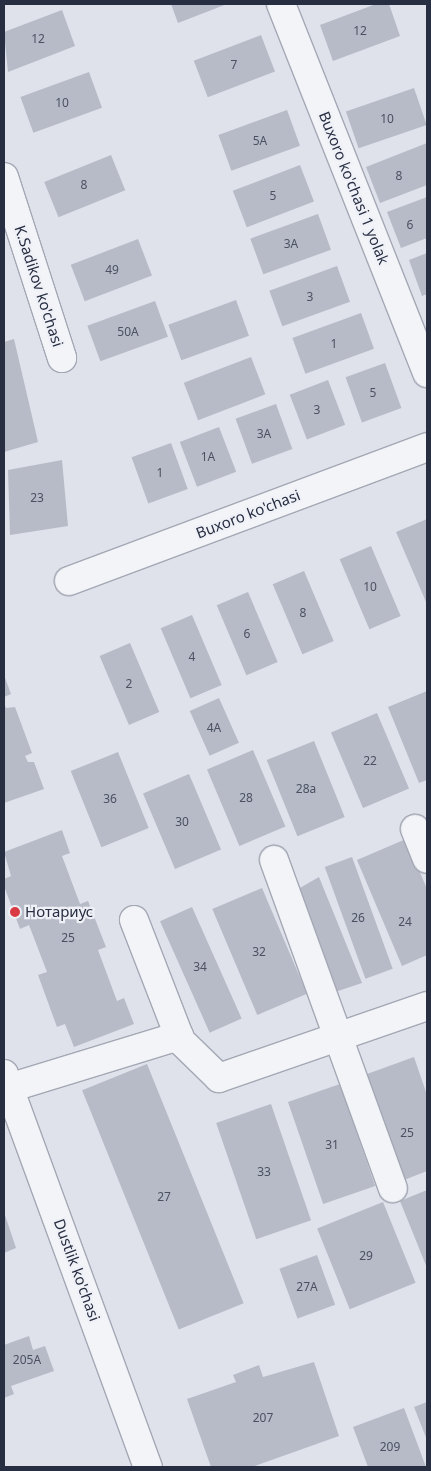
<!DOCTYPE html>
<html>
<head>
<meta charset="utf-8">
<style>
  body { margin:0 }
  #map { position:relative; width:431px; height:1471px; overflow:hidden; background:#dfe2ea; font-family:"Noto Sans",sans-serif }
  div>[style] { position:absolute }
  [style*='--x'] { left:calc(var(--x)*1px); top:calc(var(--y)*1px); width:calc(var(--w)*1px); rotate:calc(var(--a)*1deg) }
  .building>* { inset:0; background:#b6bbc7; transform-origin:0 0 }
  .roads { filter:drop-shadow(1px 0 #a4a8b4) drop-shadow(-1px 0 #a4a8b4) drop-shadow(0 1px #a4a8b4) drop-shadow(0 -1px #a4a8b4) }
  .minor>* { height:28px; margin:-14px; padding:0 14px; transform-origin:14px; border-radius:14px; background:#f2f4f8 }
  .dots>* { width:14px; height:14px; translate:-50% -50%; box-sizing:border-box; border:2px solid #eff1f7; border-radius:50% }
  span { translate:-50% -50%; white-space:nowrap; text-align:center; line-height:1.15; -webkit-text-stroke:4.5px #eff1f7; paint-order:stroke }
  .number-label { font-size:12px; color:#4b5163 }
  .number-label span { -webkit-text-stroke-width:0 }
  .street-label { font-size:15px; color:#272e42 }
  .poi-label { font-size:15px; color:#272e42 }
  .left { translate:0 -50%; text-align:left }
  .frame { position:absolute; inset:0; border:5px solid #272e42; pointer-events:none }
</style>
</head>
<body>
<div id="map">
  <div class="building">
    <div style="clip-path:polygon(171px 4px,227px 4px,178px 23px)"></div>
    <div style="clip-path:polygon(376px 4px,389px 4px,400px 36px,333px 61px,320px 25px)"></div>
    <div style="clip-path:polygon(62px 10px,75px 46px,8px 72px,4px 32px)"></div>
    <div style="left:261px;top:35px;width:39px;height:72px;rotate:69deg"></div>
    <div style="left:89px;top:72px;width:38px;height:73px;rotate:70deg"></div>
    <div style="left:414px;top:88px;width:39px;height:72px;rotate:71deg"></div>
    <div style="left:287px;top:110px;width:38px;height:73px;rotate:70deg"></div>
    <div style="clip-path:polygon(427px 143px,427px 185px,380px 203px,366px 167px)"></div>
    <div style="left:111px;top:155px;width:38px;height:72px;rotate:68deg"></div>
    <div style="left:300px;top:165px;width:39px;height:72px;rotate:69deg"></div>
    <div style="clip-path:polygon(427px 197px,427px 238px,401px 248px,387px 212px)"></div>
    <div style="left:318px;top:214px;width:38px;height:72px;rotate:70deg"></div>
    <div style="left:138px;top:239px;width:39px;height:72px;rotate:69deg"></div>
    <div style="clip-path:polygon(427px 253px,427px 294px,422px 296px,409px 260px)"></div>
    <div style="left:337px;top:266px;width:38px;height:72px;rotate:70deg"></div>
    <div style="left:236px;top:300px;width:38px;height:72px;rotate:70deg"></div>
    <div style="left:155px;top:301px;width:38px;height:72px;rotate:70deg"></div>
    <div style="left:361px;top:313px;width:38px;height:73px;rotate:70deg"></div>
    <div style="clip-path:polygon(14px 339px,38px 442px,4px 452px,4px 342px)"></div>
    <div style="left:251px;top:357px;width:40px;height:72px;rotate:69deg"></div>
    <div style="left:385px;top:363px;width:48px;height:42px;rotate:70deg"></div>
    <div style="left:328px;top:380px;width:48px;height:41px;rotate:69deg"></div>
    <div style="left:276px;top:404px;width:48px;height:43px;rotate:70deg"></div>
    <div style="left:219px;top:427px;width:48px;height:42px;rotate:69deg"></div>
    <div style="left:171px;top:443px;width:49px;height:42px;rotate:70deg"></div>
    <div style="clip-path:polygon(62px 460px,68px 526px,10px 535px,8px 470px)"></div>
    <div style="clip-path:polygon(427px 519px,427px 601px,426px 602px,396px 532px)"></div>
    <div style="left:371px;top:546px;width:76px;height:34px;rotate:67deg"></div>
    <div style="left:304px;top:571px;width:76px;height:34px;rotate:67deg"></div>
    <div style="left:248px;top:592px;width:76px;height:34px;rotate:67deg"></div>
    <div style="left:192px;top:615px;width:76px;height:34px;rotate:67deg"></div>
    <div style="left:130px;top:643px;width:75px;height:33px;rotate:67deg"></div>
    <div style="clip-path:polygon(4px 675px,11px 694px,4px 697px)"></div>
    <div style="clip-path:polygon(427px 691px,427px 780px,419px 783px,388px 707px)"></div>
    <div style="left:219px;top:698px;width:49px;height:32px;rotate:66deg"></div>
    <div style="clip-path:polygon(4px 703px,6px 708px,15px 707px,32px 753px,25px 756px,28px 762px,34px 762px,44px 789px,4px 803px)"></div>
    <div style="left:377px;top:713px;width:82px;height:50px;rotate:67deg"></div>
    <div style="left:314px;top:741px;width:82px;height:51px;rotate:68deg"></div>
    <div style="left:253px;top:750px;width:83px;height:50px;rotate:67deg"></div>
    <div style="left:118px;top:752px;width:82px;height:51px;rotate:68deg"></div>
    <div style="left:189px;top:774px;width:82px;height:50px;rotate:67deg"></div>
    <div style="clip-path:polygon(62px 830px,70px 853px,62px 856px,80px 904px,88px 901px,106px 947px,98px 950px,117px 1001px,124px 998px,134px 1024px,74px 1047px,65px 1024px,57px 1027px,38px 975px,47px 972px,29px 925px,20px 929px,4px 886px,4px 879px,11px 876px,4px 852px)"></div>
    <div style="clip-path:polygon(406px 839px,427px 889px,427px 955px,402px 966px,357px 860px)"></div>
    <div style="left:352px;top:857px;width:119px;height:29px;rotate:70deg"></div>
    <div style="clip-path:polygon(319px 877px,362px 983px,335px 992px,298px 889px)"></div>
    <div style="left:262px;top:888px;width:115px;height:54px;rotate:67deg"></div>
    <div style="left:192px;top:907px;width:122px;height:35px;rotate:66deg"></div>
    <div style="clip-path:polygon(414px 1057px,427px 1095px,427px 1171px,404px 1180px,367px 1074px)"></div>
    <div style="left:147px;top:1064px;width:258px;height:70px;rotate:68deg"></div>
    <div style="left:340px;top:1084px;width:108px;height:55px;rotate:71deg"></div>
    <div style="left:271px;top:1104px;width:123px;height:58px;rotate:71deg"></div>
    <div style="clip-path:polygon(427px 1190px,427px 1268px,400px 1201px)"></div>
    <div style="left:383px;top:1202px;width:87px;height:71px;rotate:68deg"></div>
    <div style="clip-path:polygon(4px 1212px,16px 1248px,4px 1253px)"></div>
    <div style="left:317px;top:1255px;width:53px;height:40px;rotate:70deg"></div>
    <div style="clip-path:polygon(29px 1336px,33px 1350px,45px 1346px,54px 1371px,11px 1386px,14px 1394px,4px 1398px,4px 1345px)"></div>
    <div style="clip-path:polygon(314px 1362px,339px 1436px,252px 1467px,211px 1467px,187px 1399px,236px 1382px,233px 1375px,259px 1365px,263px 1377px)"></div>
    <div style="clip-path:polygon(427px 1402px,427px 1440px,414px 1407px)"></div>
    <div style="clip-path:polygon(404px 1408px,426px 1467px,368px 1467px,353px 1427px)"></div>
  </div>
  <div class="roads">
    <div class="minor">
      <div style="--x:281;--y:4;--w:397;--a:68.4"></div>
      <div style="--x:4;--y:177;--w:190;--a:72.2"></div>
      <div style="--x:62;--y:358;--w:189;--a:-107.9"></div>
      <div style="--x:69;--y:581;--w:382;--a:-20.5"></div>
      <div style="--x:415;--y:829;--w:32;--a:68"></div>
      <div style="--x:274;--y:860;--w:349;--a:70.1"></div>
      <div style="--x:134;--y:920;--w:130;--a:68.8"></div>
      <div style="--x:181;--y:1041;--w:53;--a:44.2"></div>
      <div style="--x:219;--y:1078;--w:220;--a:-19.1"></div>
      <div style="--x:4;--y:1074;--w:419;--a:69.9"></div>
      <div style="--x:9;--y:1088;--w:178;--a:-17"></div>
    </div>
  </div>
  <div class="dots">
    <div style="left:15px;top:912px;background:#d93a44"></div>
  </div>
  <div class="number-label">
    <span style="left:360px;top:31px">12</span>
    <span style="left:38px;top:39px">12</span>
    <span style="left:234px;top:65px">7</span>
    <span style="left:62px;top:103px">10</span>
    <span style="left:387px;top:119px">10</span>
    <span style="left:260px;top:141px">5A</span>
    <span style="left:399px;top:176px">8</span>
    <span style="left:84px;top:185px">8</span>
    <span style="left:273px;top:196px">5</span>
    <span style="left:410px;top:225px">6</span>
    <span style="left:291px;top:244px">3A</span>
    <span style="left:112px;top:270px">49</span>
    <span style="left:310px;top:297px">3</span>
    <span style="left:128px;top:332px">50A</span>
    <span style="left:334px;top:344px">1</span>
    <span style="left:373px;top:393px">5</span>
    <span style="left:317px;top:410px">3</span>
    <span style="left:264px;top:434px">3A</span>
    <span style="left:208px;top:457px">1A</span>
    <span style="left:160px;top:473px">1</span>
    <span style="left:37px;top:498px">23</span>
    <span style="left:370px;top:587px">10</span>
    <span style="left:303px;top:613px">8</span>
    <span style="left:247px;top:634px">6</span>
    <span style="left:192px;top:657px">4</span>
    <span style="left:129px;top:684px">2</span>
    <span style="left:214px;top:728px">4А</span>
    <span style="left:370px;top:761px">22</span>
    <span style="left:306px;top:789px">28а</span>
    <span style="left:246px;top:798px">28</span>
    <span style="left:110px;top:799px">36</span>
    <span style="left:182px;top:822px">30</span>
    <span style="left:358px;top:918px">26</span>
    <span style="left:405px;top:922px">24</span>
    <span style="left:68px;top:938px">25</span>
    <span style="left:259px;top:952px">32</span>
    <span style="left:200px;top:967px">34</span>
    <span style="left:407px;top:1133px">25</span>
    <span style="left:332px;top:1145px">31</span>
    <span style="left:264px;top:1172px">33</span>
    <span style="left:164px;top:1197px">27</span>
    <span style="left:366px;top:1256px">29</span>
    <span style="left:307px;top:1287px">27А</span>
    <span style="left:27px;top:1360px">205A</span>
    <span style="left:263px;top:1418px">207</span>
    <span style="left:390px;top:1447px">209</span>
  </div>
  <div class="street-label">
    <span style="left:354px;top:188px;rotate:68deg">Buxoro ko'chasi 1 yolak</span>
    <span style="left:39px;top:286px;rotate:72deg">K.Sadikov ko'chasi</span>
    <span style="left:248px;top:514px;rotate:-21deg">Buxoro ko'chasi</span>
    <span style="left:77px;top:1270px;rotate:70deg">Dustlik ko'chasi</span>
  </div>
  <div class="poi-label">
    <span class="left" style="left:25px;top:912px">Нотариус</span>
  </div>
  <div class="frame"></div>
</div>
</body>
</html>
